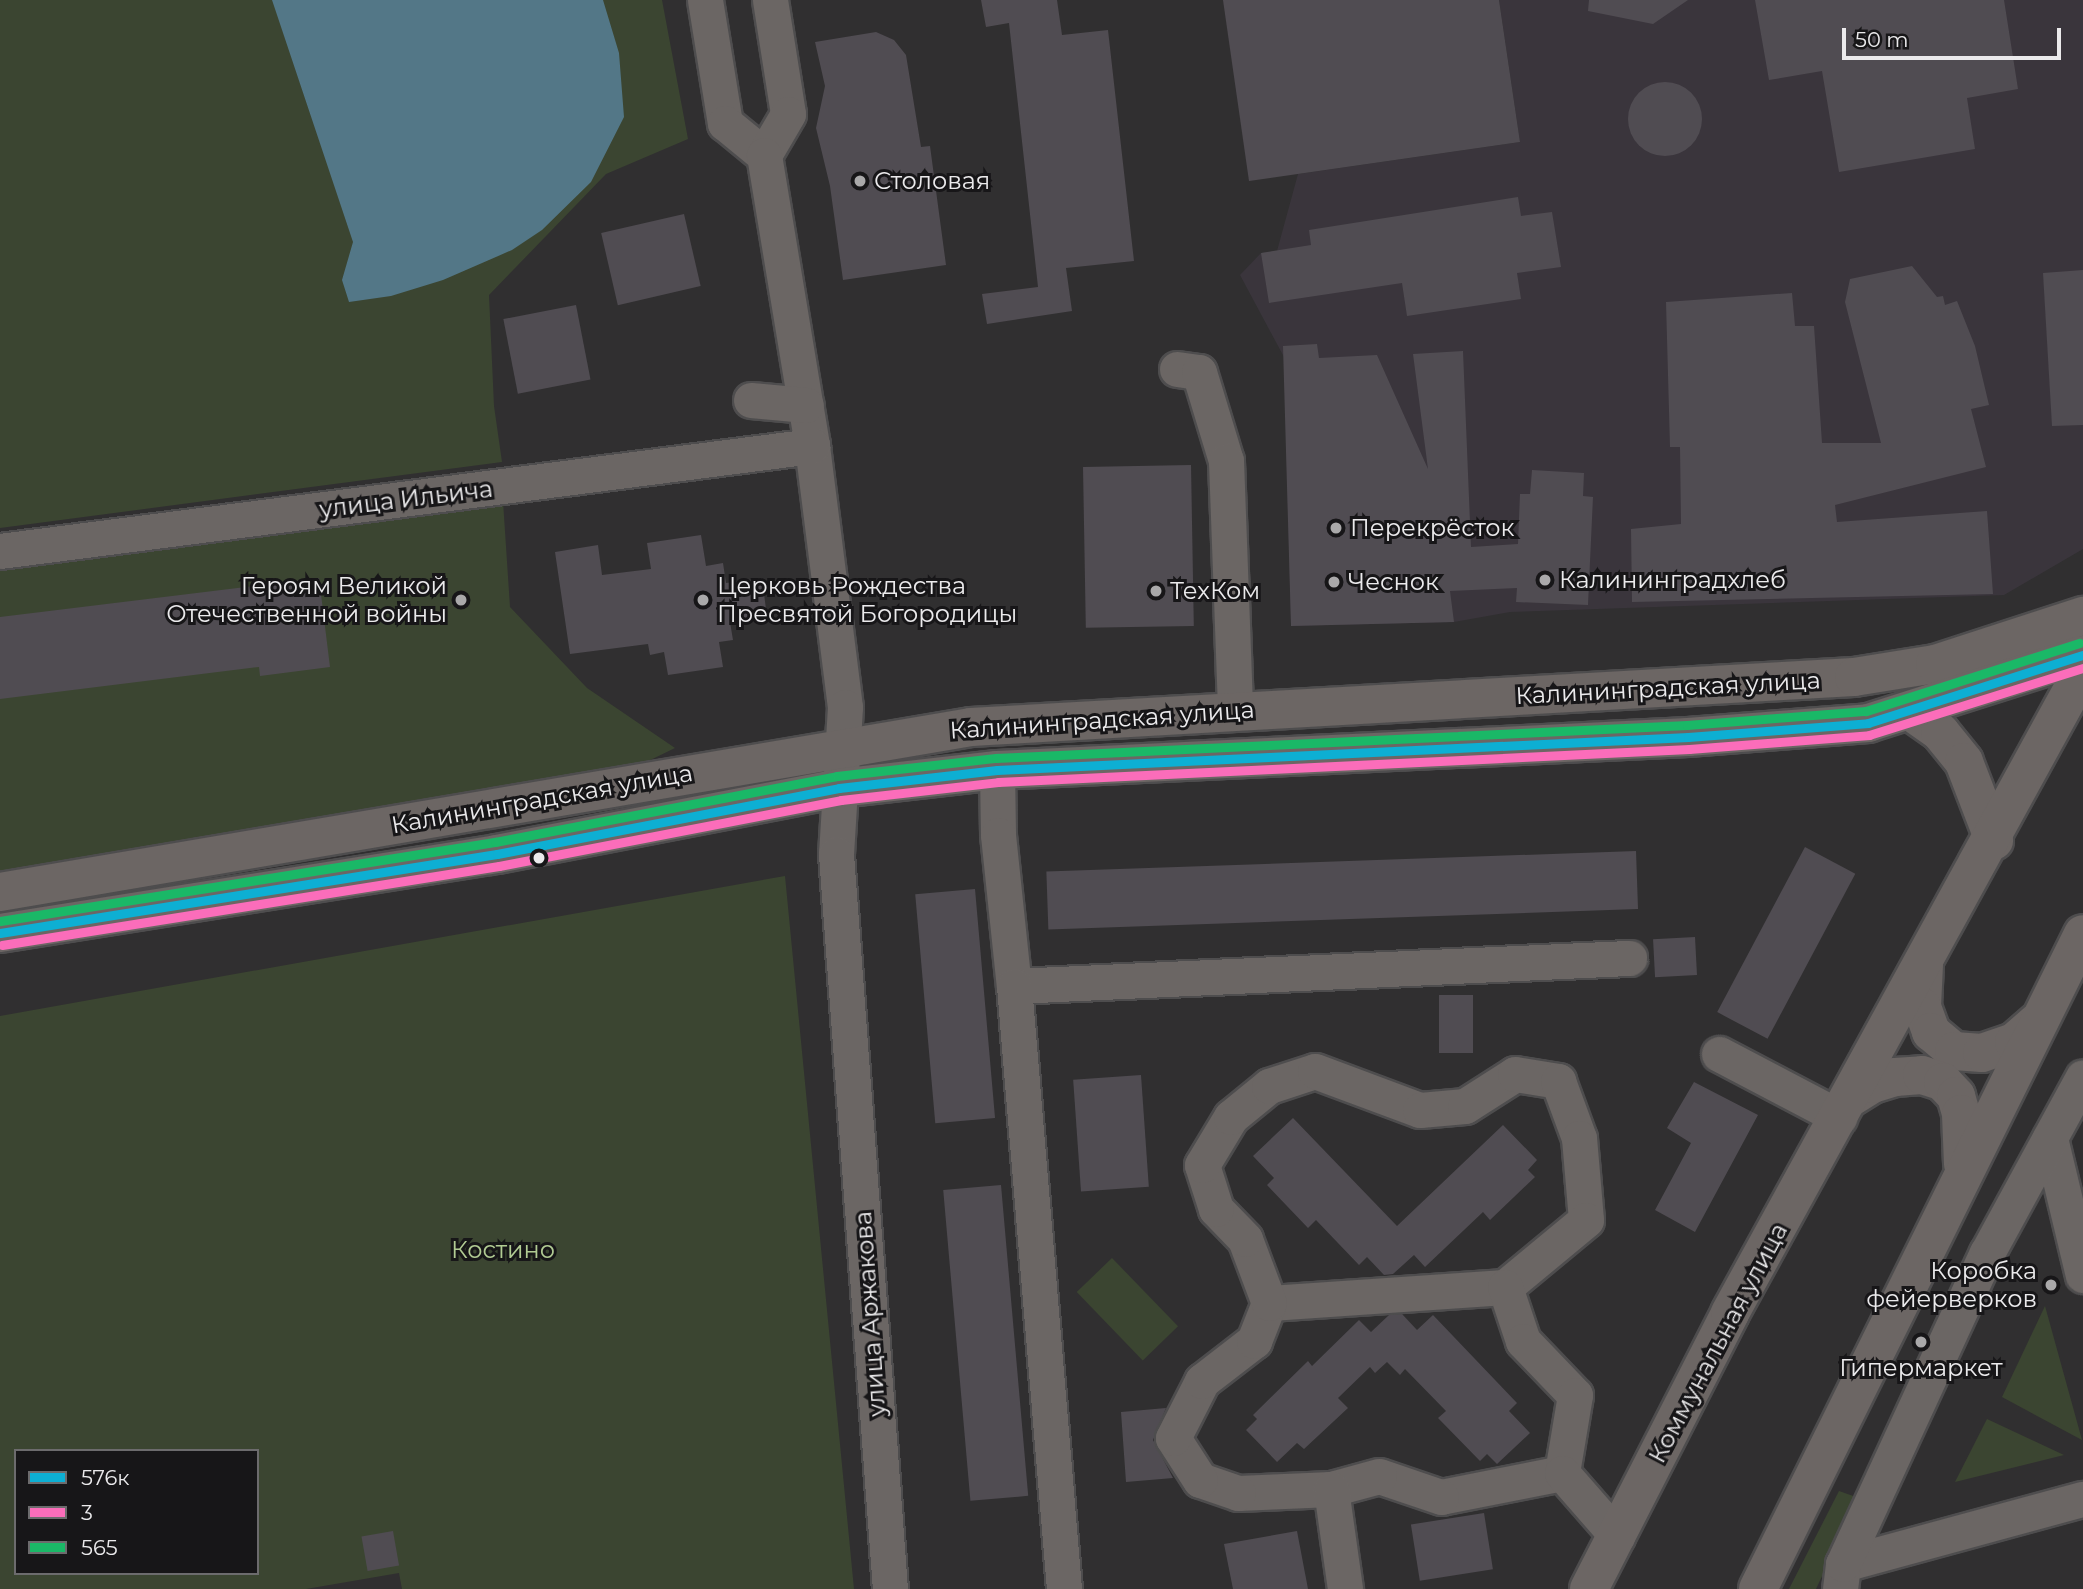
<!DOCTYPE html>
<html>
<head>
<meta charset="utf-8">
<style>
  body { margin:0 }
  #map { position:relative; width:2083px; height:1589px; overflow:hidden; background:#302f30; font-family:Montserrat,sans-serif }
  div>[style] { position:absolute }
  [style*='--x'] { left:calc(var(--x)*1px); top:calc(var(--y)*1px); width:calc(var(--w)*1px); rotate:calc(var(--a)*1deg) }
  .built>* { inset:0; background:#3a353c }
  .green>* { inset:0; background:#3b4531; transform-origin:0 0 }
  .water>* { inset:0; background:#537787 }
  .building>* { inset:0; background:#504c52; transform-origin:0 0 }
  .round { border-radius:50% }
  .roads { filter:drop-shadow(2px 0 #4e4d4e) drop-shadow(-2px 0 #4e4d4e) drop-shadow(0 2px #4e4d4e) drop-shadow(0 -2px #4e4d4e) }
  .minor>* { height:35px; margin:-17.5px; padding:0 17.5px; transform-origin:17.5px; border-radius:17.5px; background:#6b6664 }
  .major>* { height:38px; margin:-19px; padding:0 19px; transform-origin:19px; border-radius:19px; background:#6c6664 }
  .bus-1>* { height:9px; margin:-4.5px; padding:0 4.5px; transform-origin:4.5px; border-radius:4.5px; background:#0dafd3 }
  .bus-2>* { height:9px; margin:-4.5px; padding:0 4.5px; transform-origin:4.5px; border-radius:4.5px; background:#fb6dba }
  .bus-3>* { height:9px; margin:-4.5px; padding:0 4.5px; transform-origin:4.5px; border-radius:4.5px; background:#1ab867 }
  .dots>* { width:19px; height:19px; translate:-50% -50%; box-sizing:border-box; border:4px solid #171618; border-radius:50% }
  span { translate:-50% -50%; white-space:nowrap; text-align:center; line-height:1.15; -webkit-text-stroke:6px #171618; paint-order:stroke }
  .poi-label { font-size:24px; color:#ebeaec }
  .left { translate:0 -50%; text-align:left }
  .right { translate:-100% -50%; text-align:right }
  .street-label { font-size:24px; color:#ebeaec }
  .park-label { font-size:24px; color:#b1cb93 }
  .legend { position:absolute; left:14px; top:1449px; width:245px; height:126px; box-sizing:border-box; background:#171618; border:2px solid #6c6b6d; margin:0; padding:9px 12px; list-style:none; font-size:21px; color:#ebeaec }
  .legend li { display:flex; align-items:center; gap:14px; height:35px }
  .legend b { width:35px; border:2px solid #6c6b6d }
  .scale { position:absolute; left:1842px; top:28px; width:219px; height:32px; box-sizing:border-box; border:4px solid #ebeaec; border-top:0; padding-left:9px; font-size:21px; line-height:24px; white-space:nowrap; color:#ebeaec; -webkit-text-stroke:5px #171618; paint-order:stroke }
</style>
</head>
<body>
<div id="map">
  <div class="built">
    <div style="clip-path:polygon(1499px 0,2083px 0,2083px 549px,2004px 595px,1510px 612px,1454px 622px,1291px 626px,1284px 357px,1240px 275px,1261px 253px,1277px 251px,1298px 174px,1520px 142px)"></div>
  </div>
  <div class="green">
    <div style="clip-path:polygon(0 0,662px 0,688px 139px,606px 174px,489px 295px,494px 406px,502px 462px,0 528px)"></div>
    <div style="clip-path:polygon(503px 501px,510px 607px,587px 688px,675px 748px,636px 767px,0 884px,0 567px)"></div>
    <div style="clip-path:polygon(evenodd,785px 876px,854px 1589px,402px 1589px,399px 1573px,306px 1589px,0 1589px,0 1016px,785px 876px,16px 1451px,257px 1451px,257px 1573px,16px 1573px,16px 1451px)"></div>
    <div style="left:1112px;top:1258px;width:95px;height:49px;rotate:46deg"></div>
    <div style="clip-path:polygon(2045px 1306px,2082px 1440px,2002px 1397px)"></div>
    <div style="clip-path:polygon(1987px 1419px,2064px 1455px,1955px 1482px)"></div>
    <div style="clip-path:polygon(1839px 1491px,1859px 1498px,1816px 1589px,1789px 1589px)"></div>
  </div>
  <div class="water">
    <div style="clip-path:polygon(272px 0,603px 0,619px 53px,624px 117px,591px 182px,542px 230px,512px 250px,443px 280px,391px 296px,349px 302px,342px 280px,353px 242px)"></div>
  </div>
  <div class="building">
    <div style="clip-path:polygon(981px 0,1057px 0,1062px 35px,1108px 30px,1134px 261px,1066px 268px,1072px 311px,987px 324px,982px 294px,1038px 287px,1009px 23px,986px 27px)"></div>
    <div style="clip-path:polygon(1223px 0,1499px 0,1520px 142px,1249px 181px)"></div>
    <div style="clip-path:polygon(1589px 0,1688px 0,1653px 24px,1588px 11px)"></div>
    <div style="clip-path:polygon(1755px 0,2004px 0,2018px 89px,1967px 98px,1975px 149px,1839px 172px,1822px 71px,1769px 80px)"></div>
    <div style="clip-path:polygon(876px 32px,894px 40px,906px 55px,921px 147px,930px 146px,946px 265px,843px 280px,830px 186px,816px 128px,825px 86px,815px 42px)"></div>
    <div class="round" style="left:1628px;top:82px;width:74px;height:74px"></div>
    <div style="clip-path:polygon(1518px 197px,1521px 216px,1552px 212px,1561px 267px,1517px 273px,1521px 299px,1407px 316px,1402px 283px,1269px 303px,1261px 253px,1311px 245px,1309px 230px)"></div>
    <div style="left:684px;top:214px;width:74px;height:85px;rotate:77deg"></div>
    <div style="clip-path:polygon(1912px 266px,1937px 297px,1943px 296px,1945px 305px,1957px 301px,1975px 346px,1989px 405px,1971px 409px,1986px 467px,1835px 505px,1837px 522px,1987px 511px,1993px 594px,1632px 602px,1631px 529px,1681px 524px,1680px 447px,1670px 447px,1666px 302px,1792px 293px,1795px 326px,1814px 326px,1822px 443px,1881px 443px,1845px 302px,1850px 279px)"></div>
    <div style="clip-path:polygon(2083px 270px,2083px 425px,2052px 426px,2043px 273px)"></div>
    <div style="left:576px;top:305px;width:76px;height:74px;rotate:79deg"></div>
    <div style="clip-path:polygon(1317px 344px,1319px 358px,1377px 355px,1428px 469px,1413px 354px,1463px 351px,1471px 547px,1518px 544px,1520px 494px,1530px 494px,1532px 470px,1584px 473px,1583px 496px,1593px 497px,1588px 605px,1516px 602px,1517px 588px,1450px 591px,1454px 622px,1291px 626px,1283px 346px)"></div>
    <div style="left:1191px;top:465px;width:161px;height:108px;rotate:89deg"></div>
    <div style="clip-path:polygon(701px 535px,706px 566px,723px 563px,726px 583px,762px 578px,767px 617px,730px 622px,733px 640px,719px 642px,723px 667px,668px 675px,664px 652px,650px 655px,648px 644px,570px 654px,555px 552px,598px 545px,602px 575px,651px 569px,647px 543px)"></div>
    <div style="clip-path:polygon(319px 578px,330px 667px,260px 676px,259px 667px,0 699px,0 617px)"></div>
    <div style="left:1805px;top:847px;width:57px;height:187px;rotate:28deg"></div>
    <div style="left:1636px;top:851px;width:58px;height:590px;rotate:88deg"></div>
    <div style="left:975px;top:889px;width:230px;height:60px;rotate:85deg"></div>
    <div style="left:1695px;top:937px;width:38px;height:42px;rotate:87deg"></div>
    <div style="left:1439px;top:995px;width:34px;height:58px"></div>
    <div style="left:1141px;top:1075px;width:112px;height:68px;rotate:86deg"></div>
    <div style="clip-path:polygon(1694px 1082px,1758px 1115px,1695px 1232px,1655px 1210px,1691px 1143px,1667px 1128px)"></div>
    <div style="clip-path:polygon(1293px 1118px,1397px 1226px,1503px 1125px,1537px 1160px,1528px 1170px,1535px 1177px,1490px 1220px,1483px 1212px,1425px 1267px,1414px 1255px,1393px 1274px,1384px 1275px,1367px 1257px,1359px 1265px,1316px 1220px,1308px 1228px,1267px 1185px,1274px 1178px,1253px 1156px)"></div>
    <div style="left:1001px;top:1185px;width:312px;height:58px;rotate:85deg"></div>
    <div style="clip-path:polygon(1402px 1314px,1417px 1330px,1433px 1315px,1517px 1403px,1509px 1411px,1530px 1433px,1497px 1464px,1487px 1454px,1480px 1461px,1438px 1418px,1446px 1411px,1405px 1369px,1400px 1375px,1387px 1362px,1375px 1373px,1370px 1367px,1338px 1398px,1348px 1408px,1304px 1449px,1297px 1443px,1277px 1462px,1246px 1430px,1257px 1419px,1253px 1415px,1308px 1361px,1312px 1366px,1359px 1320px,1371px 1332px,1389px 1315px)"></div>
    <div style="clip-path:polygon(1166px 1408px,1153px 1440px,1173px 1478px,1126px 1482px,1121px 1412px)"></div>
    <div style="left:1484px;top:1513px;width:57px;height:74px;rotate:81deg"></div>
    <div style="left:393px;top:1531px;width:35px;height:32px;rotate:80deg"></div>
    <div style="clip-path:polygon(1297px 1531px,1308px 1589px,1233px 1589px,1224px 1544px)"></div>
  </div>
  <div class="roads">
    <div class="minor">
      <div style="--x:705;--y:0;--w:125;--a:80.8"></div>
      <div style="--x:725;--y:123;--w:50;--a:39.4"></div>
      <div style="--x:770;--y:0;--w:115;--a:81"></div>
      <div style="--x:788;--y:114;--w:48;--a:120.3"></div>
      <div style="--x:764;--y:155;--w:295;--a:80.6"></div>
      <div style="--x:812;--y:446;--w:263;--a:82.8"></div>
      <div style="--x:845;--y:707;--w:147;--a:93.5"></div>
      <div style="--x:836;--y:854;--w:737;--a:85.8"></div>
      <div style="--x:1177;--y:369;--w:22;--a:8"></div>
      <div style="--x:1199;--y:372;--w:93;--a:73.1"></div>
      <div style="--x:1226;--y:461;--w:248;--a:87.9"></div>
      <div style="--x:751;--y:400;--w:55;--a:5.2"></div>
      <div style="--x:0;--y:551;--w:819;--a:-7.37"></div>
      <div style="--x:997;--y:770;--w:65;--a:89.1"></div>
      <div style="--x:998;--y:835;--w:152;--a:84"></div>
      <div style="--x:1014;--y:986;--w:616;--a:-2.61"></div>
      <div style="--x:1014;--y:986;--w:605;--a:85.26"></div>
      <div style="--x:1719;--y:1054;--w:136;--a:27.7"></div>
      <div style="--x:2050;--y:1138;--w:141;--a:76.5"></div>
      <div style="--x:1269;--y:1303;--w:237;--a:-3.9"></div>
      <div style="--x:1562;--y:1473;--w:123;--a:168.8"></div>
      <div style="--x:1441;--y:1497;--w:65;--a:-161.3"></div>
      <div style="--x:1379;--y:1476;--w:50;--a:164.8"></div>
      <div style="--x:1331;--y:1489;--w:93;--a:177.5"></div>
      <div style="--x:1238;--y:1493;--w:40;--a:-161.1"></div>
      <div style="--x:1200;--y:1480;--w:50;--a:-122.7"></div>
      <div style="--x:1173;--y:1438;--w:64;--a:-63"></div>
      <div style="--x:1202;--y:1381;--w:66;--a:-37.6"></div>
      <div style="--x:1254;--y:1341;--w:41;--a:-68.5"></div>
      <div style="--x:1269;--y:1303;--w:68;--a:-110.6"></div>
      <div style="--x:1245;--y:1239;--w:42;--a:-134"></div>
      <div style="--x:1216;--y:1209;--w:46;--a:-107.7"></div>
      <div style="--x:1202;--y:1165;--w:56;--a:-58.9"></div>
      <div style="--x:1231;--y:1117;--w:49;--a:-39.2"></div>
      <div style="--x:1269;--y:1086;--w:48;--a:-18.1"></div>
      <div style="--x:1315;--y:1071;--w:112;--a:20.4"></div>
      <div style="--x:1420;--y:1110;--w:45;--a:-5.1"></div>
      <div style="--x:1465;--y:1106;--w:59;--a:-32.6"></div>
      <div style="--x:1515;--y:1074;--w:44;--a:9.2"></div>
      <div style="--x:1558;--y:1081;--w:61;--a:69.8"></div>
      <div style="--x:1579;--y:1138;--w:82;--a:85.1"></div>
      <div style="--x:1586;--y:1220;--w:105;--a:140.4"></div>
      <div style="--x:1505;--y:1287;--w:57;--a:71.6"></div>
      <div style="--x:1523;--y:1341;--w:75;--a:46.1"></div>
      <div style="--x:1575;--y:1395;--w:79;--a:99.5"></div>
      <div style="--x:1562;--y:1473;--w:84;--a:48.9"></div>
      <div style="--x:1331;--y:1489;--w:101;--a:82"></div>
      <div style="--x:1843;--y:1564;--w:249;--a:-15.2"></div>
      <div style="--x:1840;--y:1589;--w:25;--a:-83"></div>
      <div style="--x:1843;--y:1564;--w:343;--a:-65.2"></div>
      <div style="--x:1987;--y:1253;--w:200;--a:-61.4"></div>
    </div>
    <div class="major">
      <div style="--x:1910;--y:711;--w:37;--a:35"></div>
      <div style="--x:1940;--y:732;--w:38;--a:51"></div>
      <div style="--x:1964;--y:762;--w:84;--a:69"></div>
      <div style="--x:0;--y:892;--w:985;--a:-9.64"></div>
      <div style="--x:971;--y:727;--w:884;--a:-3.24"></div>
      <div style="--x:1854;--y:677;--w:82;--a:-9.1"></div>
      <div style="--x:1935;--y:664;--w:156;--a:-18"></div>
      <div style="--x:0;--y:933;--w:503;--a:-9.03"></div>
      <div style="--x:497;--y:854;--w:348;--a:-10.9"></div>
      <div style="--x:839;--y:788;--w:159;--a:-6.5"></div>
      <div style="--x:997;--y:770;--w:692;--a:-2.73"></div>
      <div style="--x:1688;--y:737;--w:181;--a:-4.4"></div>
      <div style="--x:1868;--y:723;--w:225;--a:-17.6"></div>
      <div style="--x:1924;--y:964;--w:43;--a:92.7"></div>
      <div style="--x:1922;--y:1007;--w:27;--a:70"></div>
      <div style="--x:1931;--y:1032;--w:30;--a:40"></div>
      <div style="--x:1954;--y:1051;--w:28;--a:4"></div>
      <div style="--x:1982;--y:1053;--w:34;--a:-19"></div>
      <div style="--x:2014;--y:1042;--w:30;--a:-41"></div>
      <div style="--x:1850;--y:1098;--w:26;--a:-32"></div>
      <div style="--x:1872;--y:1084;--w:24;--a:-17"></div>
      <div style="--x:1895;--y:1077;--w:27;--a:-4"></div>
      <div style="--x:1922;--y:1075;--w:22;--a:18"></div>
      <div style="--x:1943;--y:1082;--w:19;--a:47"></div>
      <div style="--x:1956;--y:1096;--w:19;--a:74"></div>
      <div style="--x:1961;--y:1114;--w:50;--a:87.7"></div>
      <div style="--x:1589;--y:1589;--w:310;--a:-62.9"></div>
      <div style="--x:1730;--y:1313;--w:734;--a:-61.23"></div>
      <div style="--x:1758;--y:1589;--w:731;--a:-63.61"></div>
    </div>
  </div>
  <div class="bus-1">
    <div style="--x:0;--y:933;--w:503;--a:-9.03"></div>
    <div style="--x:497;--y:854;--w:348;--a:-10.9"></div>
    <div style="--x:839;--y:788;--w:159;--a:-6.5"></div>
    <div style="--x:997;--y:770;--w:692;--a:-2.73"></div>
    <div style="--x:1688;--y:737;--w:181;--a:-4.4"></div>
    <div style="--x:1868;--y:723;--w:225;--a:-17.6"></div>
  </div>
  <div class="bus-2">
    <div style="--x:2;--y:945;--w:503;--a:-9.03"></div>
    <div style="--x:499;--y:866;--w:348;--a:-10.9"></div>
    <div style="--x:841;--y:800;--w:158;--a:-6.5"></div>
    <div style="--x:998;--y:782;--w:692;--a:-2.73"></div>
    <div style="--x:1689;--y:749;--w:181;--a:-4.4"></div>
    <div style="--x:1869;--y:735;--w:224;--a:-17.4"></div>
  </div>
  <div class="bus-3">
    <div style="--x:0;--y:921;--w:501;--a:-9.07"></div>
    <div style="--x:495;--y:842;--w:348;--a:-10.9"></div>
    <div style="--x:837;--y:776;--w:160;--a:-6.5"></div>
    <div style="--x:996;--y:758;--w:692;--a:-2.73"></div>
    <div style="--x:1687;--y:725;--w:180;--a:-4.5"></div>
    <div style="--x:1866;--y:711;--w:224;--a:-17.7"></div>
  </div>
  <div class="dots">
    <div style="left:860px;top:181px;background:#aaa9aa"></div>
    <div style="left:1336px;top:528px;background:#aaa9aa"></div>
    <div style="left:1545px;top:580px;background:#aaa9aa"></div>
    <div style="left:1334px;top:582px;background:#aaa9aa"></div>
    <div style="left:1156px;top:591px;background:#aaa9aa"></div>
    <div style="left:461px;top:600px;background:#aaa9aa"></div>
    <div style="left:703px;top:600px;background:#aaa9aa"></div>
    <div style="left:539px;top:858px;background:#ebeaec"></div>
    <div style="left:2051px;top:1285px;background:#aaa9aa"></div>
    <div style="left:1921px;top:1342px;background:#aaa9aa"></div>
  </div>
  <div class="poi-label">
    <span class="left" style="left:874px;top:181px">Столовая</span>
    <span class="left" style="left:1350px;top:528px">Перекрёсток</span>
    <span class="left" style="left:1559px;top:580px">Калининградхлеб</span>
    <span class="left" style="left:1348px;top:582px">Чеснок</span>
    <span class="right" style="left:447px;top:600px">Героям Великой<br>Отечественной войны</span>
    <span class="left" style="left:717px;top:600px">Церковь Рождества<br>Пресвятой Богородицы</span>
    <span class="left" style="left:1170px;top:591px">ТехКом</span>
    <span class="right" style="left:2037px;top:1285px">Коробка<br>фейерверков</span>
    <span style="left:1921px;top:1368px">Гипермаркет</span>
  </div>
  <div class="street-label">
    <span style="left:406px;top:499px;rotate:-7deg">улица Ильича</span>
    <span style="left:1668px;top:688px;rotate:-3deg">Калининградская улица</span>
    <span style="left:1102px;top:720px;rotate:-4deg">Калининградская улица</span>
    <span style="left:542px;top:799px;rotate:-10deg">Калининградская улица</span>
    <span style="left:870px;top:1314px;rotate:-94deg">улица Аржакова</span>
    <span style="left:1718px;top:1343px;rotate:-62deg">Коммунальная улица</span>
  </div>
  <div class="park-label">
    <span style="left:503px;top:1250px">Костино</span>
  </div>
  <ul class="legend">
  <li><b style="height:9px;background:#0dafd3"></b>576к</li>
  <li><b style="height:9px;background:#fb6dba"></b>3</li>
  <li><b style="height:9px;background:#1ab867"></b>565</li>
  </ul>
  <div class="scale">50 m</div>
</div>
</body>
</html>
